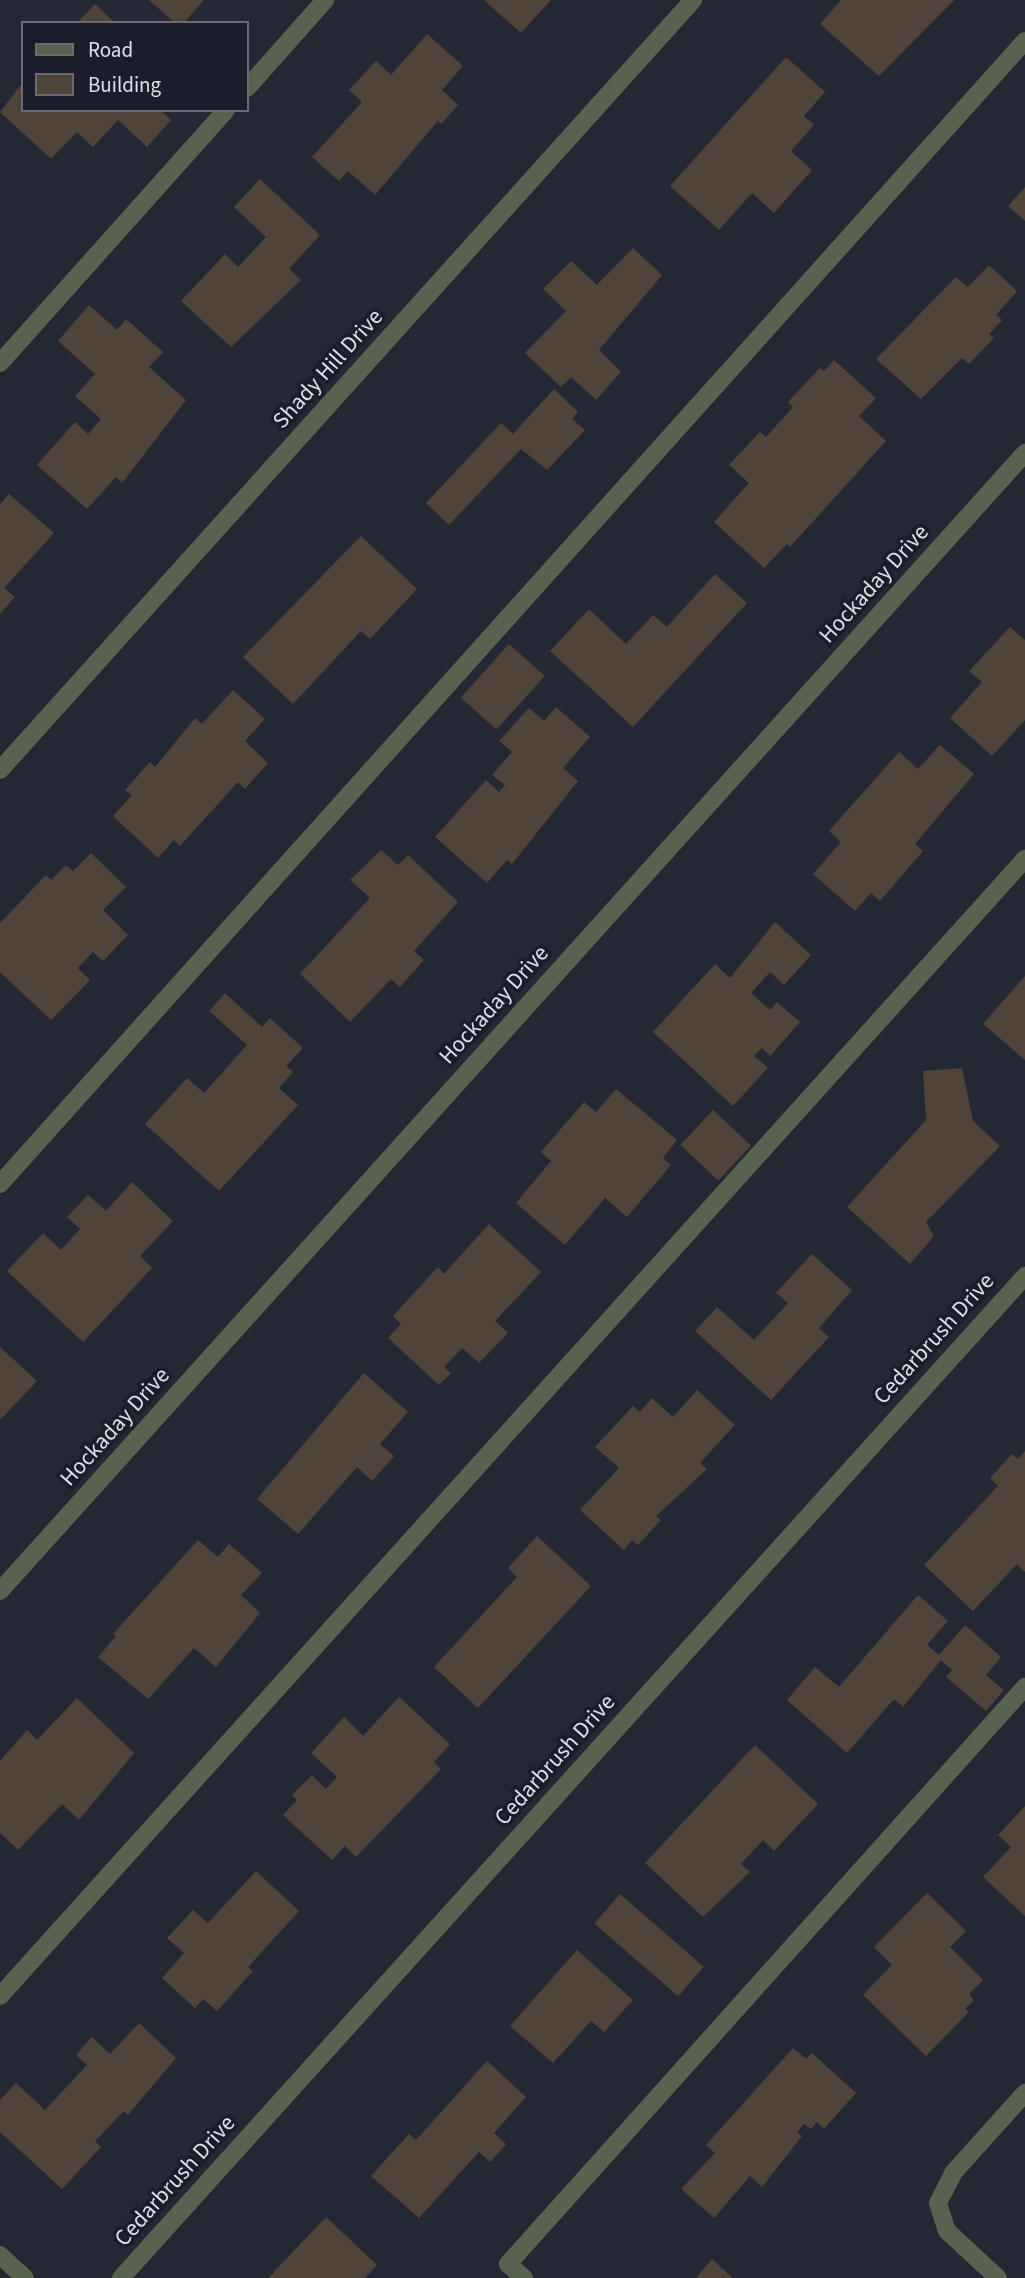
<!DOCTYPE html>
<html>
<head>
<meta charset="utf-8">
<style>
  body { margin:0 }
  #map { position:relative; width:1025px; height:2278px; overflow:hidden; background:#242834; font-family:"Source Sans 3",sans-serif }
  div>[style] { position:absolute }
  [style*='--x'] { left:calc(var(--x)*1px); top:calc(var(--y)*1px); width:calc(var(--w)*1px); rotate:calc(var(--a)*1deg) }
  .building>* { inset:0; background:#50433a; transform-origin:0 0 }
  .service>* { height:18px; margin:-9px; padding:0 9px; transform-origin:9px; border-radius:9px; background:#57634e }
  .minor>* { height:18px; margin:-9px; padding:0 9px; transform-origin:9px; border-radius:9px; background:#57634e }
  .tertiary>* { height:18px; margin:-9px; padding:0 9px; transform-origin:9px; border-radius:9px; background:#57634e }
  span { translate:-50% -50%; white-space:nowrap; text-align:center; line-height:1.15; -webkit-text-stroke:7px #1b1e2a; paint-order:stroke }
  .street-label { font-size:23px; color:#dde0e8 }
  .legend { position:absolute; left:21px; top:21px; width:228px; height:91px; box-sizing:border-box; background:#1b1e2a; border:2px solid #696c76; margin:0; padding:9px 12px; list-style:none; font-size:21px; color:#dde0e8 }
  .legend li { display:flex; align-items:center; gap:14px; height:35px }
  .legend b { width:35px; border:2px solid #696c76 }
</style>
</head>
<body>
<div id="map">
  <div class="building">
    <div style="clip-path:polygon(149px 0,204px 0,184px 23px,175px 23px)"></div>
    <div style="clip-path:polygon(484px 0,551px 0,521px 33px)"></div>
    <div style="clip-path:polygon(841px 0,954px 0,879px 76px,820px 24px)"></div>
    <div style="clip-path:polygon(95px 4px,115px 23px,77px 23px)"></div>
    <div style="clip-path:polygon(427px 34px,463px 66px,442px 90px,458px 105px,441px 124px,438px 121px,375px 195px,348px 171px,339px 181px,312px 157px,362px 102px,349px 90px,376px 61px,391px 75px)"></div>
    <div style="clip-path:polygon(786px 57px,825px 92px,804px 116px,814px 125px,791px 151px,812px 170px,774px 213px,752px 193px,719px 230px,670px 186px)"></div>
    <div style="clip-path:polygon(23px 82px,23px 110px,160px 110px,171px 120px,147px 147px,118px 120px,93px 147px,77px 132px,51px 159px,0 112px)"></div>
    <div style="clip-path:polygon(260px 179px,320px 235px,289px 269px,301px 280px,231px 347px,181px 301px,225px 254px,238px 267px,266px 237px,234px 207px)"></div>
    <div style="clip-path:polygon(1025px 187px,1025px 221px,1008px 206px)"></div>
    <div style="clip-path:polygon(633px 248px,662px 275px,599px 350px,621px 372px,596px 400px,571px 377px,561px 387px,525px 353px,566px 311px,543px 289px,571px 261px,597px 285px)"></div>
    <div style="clip-path:polygon(989px 265px,1017px 291px,996px 315px,1002px 320px,989px 334px,994px 338px,969px 364px,962px 358px,921px 399px,876px 359px,956px 277px,968px 287px)"></div>
    <div style="clip-path:polygon(89px 305px,117px 330px,126px 319px,163px 352px,149px 367px,186px 400px,122px 483px,116px 477px,87px 509px,37px 465px,75px 422px,88px 434px,101px 419px,75px 396px,95px 374px,58px 341px)"></div>
    <div style="clip-path:polygon(834px 360px,876px 398px,859px 416px,886px 441px,790px 547px,787px 544px,764px 568px,714px 522px,749px 483px,729px 465px,760px 432px,766px 437px,793px 407px,788px 402px,820px 368px,824px 371px)"></div>
    <div style="clip-path:polygon(554px 389px,578px 412px,572px 419px,585px 430px,547px 470px,521px 449px,449px 525px,426px 503px,501px 423px,513px 434px)"></div>
    <div style="clip-path:polygon(9px 494px,54px 533px,4px 588px,15px 597px,0 614px,0 504px)"></div>
    <div style="clip-path:polygon(361px 536px,417px 589px,370px 639px,361px 631px,293px 704px,243px 657px)"></div>
    <div style="clip-path:polygon(715px 574px,747px 603px,633px 727px,550px 651px,589px 609px,626px 644px,653px 615px,667px 627px)"></div>
    <div style="clip-path:polygon(1010px 627px,1025px 640px,1025px 720px,992px 756px,950px 718px,982px 682px,969px 671px)"></div>
    <div style="left:509px;top:644px;width:48px;height:72px;rotate:42deg"></div>
    <div style="clip-path:polygon(233px 690px,265px 719px,245px 741px,268px 763px,245px 789px,238px 782px,180px 846px,174px 840px,158px 858px,113px 816px,132px 795px,125px 790px,150px 762px,155px 767px,195px 718px,202px 724px)"></div>
    <div style="clip-path:polygon(556px 707px,590px 737px,563px 768px,578px 781px,512px 864px,507px 860px,487px 883px,435px 837px,486px 780px,499px 792px,505px 785px,492px 775px,512px 752px,499px 741px,529px 708px,544px 721px)"></div>
    <div style="clip-path:polygon(940px 745px,974px 774px,915px 844px,923px 851px,880px 901px,871px 893px,855px 911px,813px 874px,841px 842px,829px 831px,899px 752px,918px 769px)"></div>
    <div style="clip-path:polygon(381px 850px,398px 865px,408px 855px,458px 902px,414px 951px,424px 960px,400px 987px,391px 979px,350px 1022px,300px 974px,370px 898px,350px 880px)"></div>
    <div style="clip-path:polygon(91px 853px,126px 887px,103px 910px,128px 935px,103px 961px,93px 952px,78px 968px,90px 980px,51px 1020px,0 972px,0 923px,46px 875px,51px 880px,66px 865px,73px 871px)"></div>
    <div style="clip-path:polygon(775px 922px,811px 955px,784px 985px,770px 972px,751px 993px,770px 1010px,777px 1002px,800px 1022px,770px 1056px,762px 1048px,754px 1056px,768px 1068px,733px 1106px,653px 1032px,715px 964px,730px 978px)"></div>
    <div style="clip-path:polygon(1025px 976px,1025px 1060px,983px 1024px)"></div>
    <div style="clip-path:polygon(225px 993px,262px 1027px,270px 1018px,303px 1048px,286px 1066px,293px 1072px,279px 1088px,298px 1105px,219px 1191px,145px 1124px,187px 1078px,204px 1093px,247px 1045px,209px 1011px)"></div>
    <div style="clip-path:polygon(962px 1068px,973px 1121px,1000px 1146px,926px 1222px,934px 1236px,910px 1264px,847px 1207px,926px 1120px,923px 1071px)"></div>
    <div style="clip-path:polygon(616px 1089px,677px 1140px,663px 1158px,671px 1165px,627px 1217px,605px 1198px,565px 1245px,516px 1203px,551px 1161px,541px 1152px,584px 1102px,596px 1112px)"></div>
    <div style="left:713px;top:1110px;width:52px;height:48px;rotate:43deg"></div>
    <div style="clip-path:polygon(132px 1182px,173px 1221px,140px 1256px,152px 1268px,83px 1342px,7px 1271px,43px 1233px,61px 1250px,80px 1229px,67px 1217px,88px 1195px,106px 1211px)"></div>
    <div style="clip-path:polygon(489px 1224px,541px 1272px,495px 1321px,508px 1333px,479px 1363px,462px 1348px,444px 1367px,451px 1373px,439px 1385px,388px 1338px,401px 1324px,393px 1316px,438px 1267px,444px 1274px)"></div>
    <div style="clip-path:polygon(812px 1254px,852px 1290px,819px 1328px,829px 1337px,771px 1400px,695px 1331px,717px 1307px,754px 1340px,788px 1303px,776px 1293px)"></div>
    <div style="clip-path:polygon(0 1347px,37px 1381px,0 1420px)"></div>
    <div style="clip-path:polygon(364px 1373px,408px 1412px,380px 1444px,394px 1456px,372px 1481px,357px 1467px,298px 1534px,257px 1499px)"></div>
    <div style="clip-path:polygon(697px 1390px,735px 1425px,700px 1463px,707px 1469px,656px 1516px,661px 1520px,638px 1545px,632px 1540px,624px 1550px,580px 1510px,619px 1468px,595px 1447px,633px 1406px,640px 1412px,652px 1398px,673px 1417px)"></div>
    <div style="clip-path:polygon(1025px 1451px,1025px 1572px,1017px 1564px,973px 1611px,924px 1565px,998px 1486px,990px 1478px,1012px 1454px,1018px 1459px)"></div>
    <div style="clip-path:polygon(537px 1536px,591px 1586px,478px 1708px,434px 1667px,517px 1577px,508px 1568px)"></div>
    <div style="clip-path:polygon(198px 1540px,218px 1557px,229px 1544px,262px 1573px,241px 1595px,260px 1613px,216px 1667px,194px 1648px,148px 1699px,98px 1657px,116px 1636px,113px 1634px)"></div>
    <div style="clip-path:polygon(918px 1595px,948px 1621px,927px 1645px,939px 1655px,965px 1625px,1001px 1657px,986px 1675px,1004px 1690px,986px 1711px,946px 1677px,952px 1670px,941px 1660px,903px 1707px,894px 1699px,847px 1753px,787px 1700px,815px 1667px,839px 1687px)"></div>
    <div style="clip-path:polygon(399px 1697px,450px 1744px,434px 1762px,441px 1769px,356px 1857px,345px 1846px,332px 1860px,283px 1815px,297px 1800px,292px 1795px,312px 1775px,326px 1789px,337px 1777px,311px 1753px,344px 1717px,363px 1736px)"></div>
    <div style="clip-path:polygon(77px 1698px,134px 1753px,79px 1820px,62px 1804px,18px 1850px,0 1833px,0 1761px,27px 1730px,37px 1740px)"></div>
    <div style="clip-path:polygon(755px 1745px,818px 1804px,774px 1851px,763px 1840px,741px 1864px,750px 1872px,703px 1917px,645px 1863px)"></div>
    <div style="clip-path:polygon(1025px 1806px,1025px 1916px,983px 1877px,1011px 1847px,998px 1835px)"></div>
    <div style="clip-path:polygon(256px 1871px,299px 1911px,248px 1967px,253px 1971px,217px 2011px,203px 1999px,195px 2008px,162px 1978px,184px 1953px,167px 1938px,193px 1910px,208px 1923px)"></div>
    <div style="clip-path:polygon(927px 1893px,966px 1931px,950px 1947px,983px 1980px,969px 1994px,974px 2000px,965px 2009px,969px 2012px,926px 2056px,863px 1995px,892px 1965px,874px 1947px)"></div>
    <div style="left:620px;top:1894px;width:111px;height:39px;rotate:41deg"></div>
    <div style="clip-path:polygon(577px 1950px,633px 2000px,604px 2032px,591px 2021px,553px 2063px,510px 2026px)"></div>
    <div style="clip-path:polygon(139px 2023px,176px 2058px,128px 2115px,124px 2111px,95px 2141px,101px 2147px,62px 2189px,0 2132px,0 2100px,16px 2083px,45px 2110px,87px 2065px,76px 2055px,92px 2037px,110px 2054px)"></div>
    <div style="clip-path:polygon(793px 2048px,806px 2059px,812px 2053px,856px 2093px,824px 2129px,817px 2122px,811px 2129px,804px 2124px,797px 2132px,802px 2136px,762px 2187px,750px 2176px,714px 2218px,681px 2189px,715px 2153px,706px 2145px)"></div>
    <div style="clip-path:polygon(487px 2061px,526px 2097px,494px 2133px,506px 2144px,490px 2162px,479px 2152px,419px 2218px,371px 2176px,409px 2134px,416px 2140px)"></div>
    <div style="clip-path:polygon(326px 2217px,377px 2265px,365px 2278px,268px 2278px)"></div>
    <div style="clip-path:polygon(712px 2259px,733px 2278px,696px 2278px)"></div>
  </div>
  <div class="service">
    <div style="--x:247;--y:88;--w:118;--a:-48.4"></div>
    <div style="--x:0;--y:363;--w:339;--a:-48.2"></div>
    <div style="--x:0;--y:1184;--w:1535;--a:-48.12"></div>
    <div style="--x:0;--y:1996;--w:1531;--a:-47.97"></div>
    <div style="--x:524;--y:2278;--w:21;--a:-139"></div>
    <div style="--x:508;--y:2264;--w:775;--a:-48.14"></div>
  </div>
  <div class="minor">
    <div style="--x:0;--y:770;--w:1036;--a:-48.01"></div>
    <div style="--x:0;--y:1591;--w:1532;--a:-47.99"></div>
    <div style="--x:121;--y:2278;--w:1350;--a:-47.94"></div>
    <div style="--x:998;--y:2278;--w:69;--a:-137.3"></div>
    <div style="--x:947;--y:2231;--w:29;--a:-108"></div>
    <div style="--x:938;--y:2203;--w:34;--a:-63"></div>
    <div style="--x:953;--y:2173;--w:108;--a:-48"></div>
  </div>
  <div class="tertiary">
    <div style="--x:0;--y:2255;--w:34;--a:43"></div>
  </div>
  <div class="street-label">
    <span style="left:328px;top:369px;rotate:-48deg">Shady Hill Drive</span>
    <span style="left:874px;top:584px;rotate:-48deg">Hockaday Drive</span>
    <span style="left:494px;top:1005px;rotate:-48deg">Hockaday Drive</span>
    <span style="left:934px;top:1339px;rotate:-48deg">Cedarbrush Drive</span>
    <span style="left:115px;top:1427px;rotate:-48deg">Hockaday Drive</span>
    <span style="left:555px;top:1760px;rotate:-48deg">Cedarbrush Drive</span>
    <span style="left:175px;top:2181px;rotate:-48deg">Cedarbrush Drive</span>
  </div>
  <ul class="legend">
  <li><b style="height:9px;background:#57634e"></b>Road</li>
  <li><b style="height:19px;background:#50433a"></b>Building</li>
  </ul>
</div>
</body>
</html>
